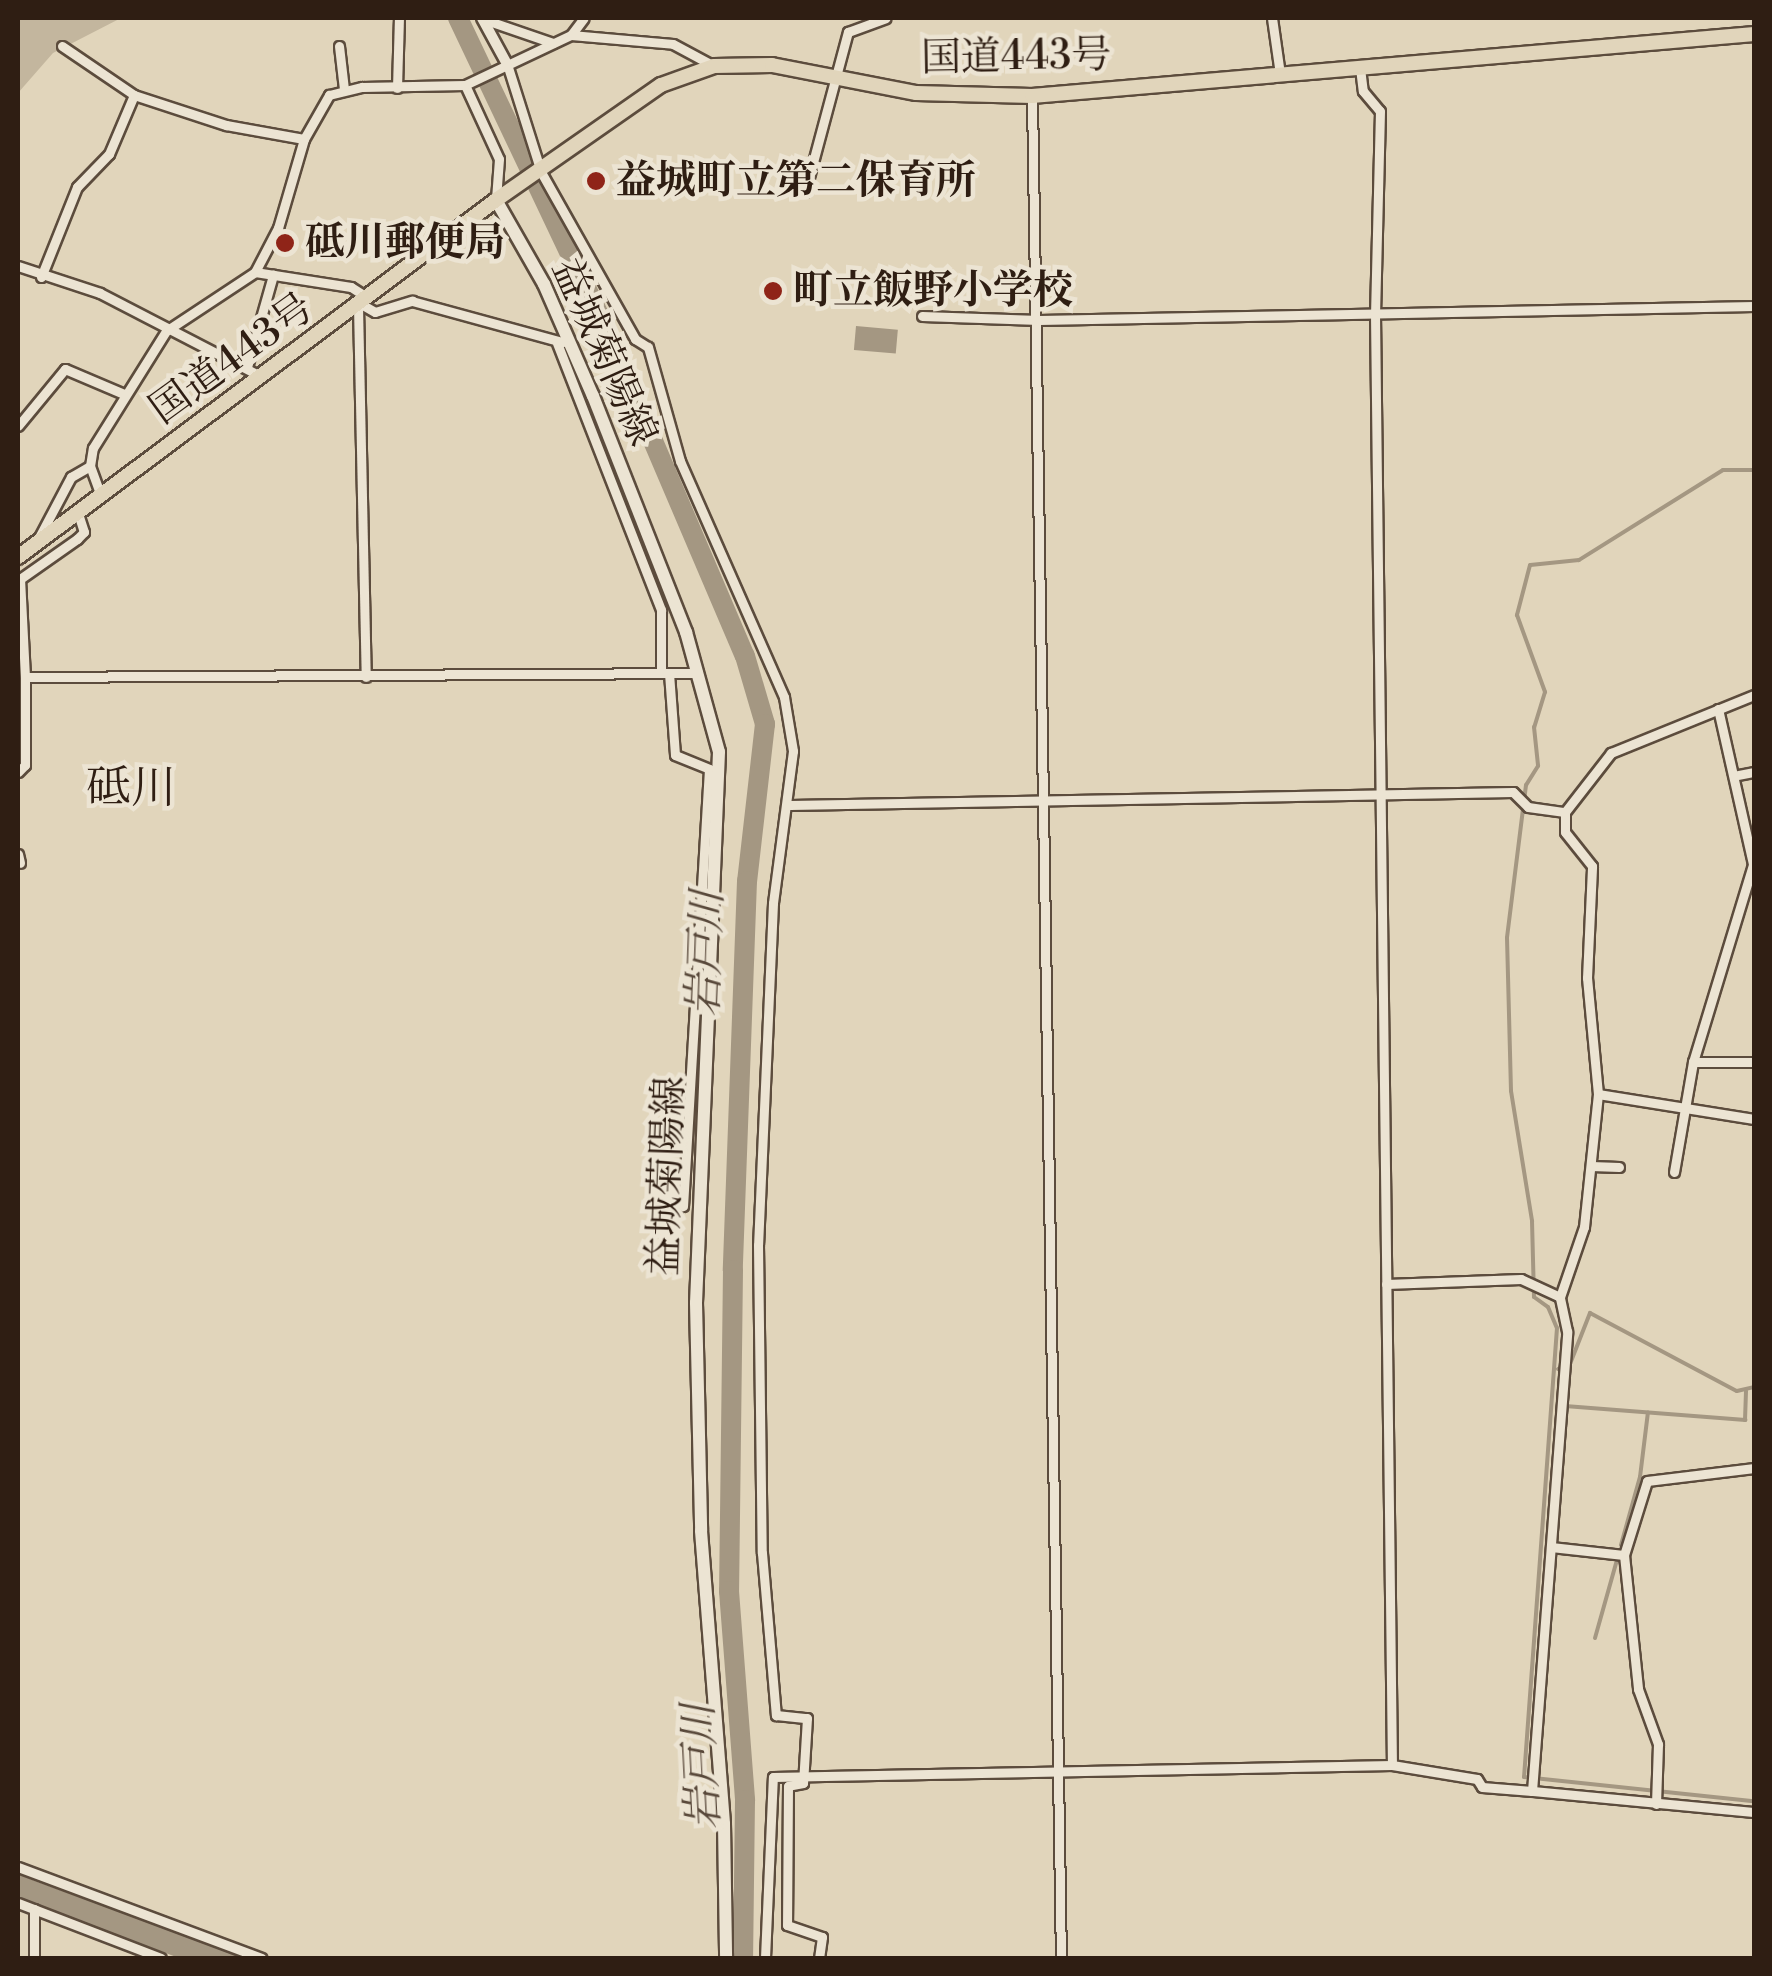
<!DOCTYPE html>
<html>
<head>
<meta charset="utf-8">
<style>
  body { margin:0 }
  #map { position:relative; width:1772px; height:1976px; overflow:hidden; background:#e1d5bb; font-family:"Libre Bodoni","Noto Serif JP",serif }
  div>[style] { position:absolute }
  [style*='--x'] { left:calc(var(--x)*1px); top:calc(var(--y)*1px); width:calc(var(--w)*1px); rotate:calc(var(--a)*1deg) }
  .green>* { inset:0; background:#c3b69e }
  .water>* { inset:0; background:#a49782; transform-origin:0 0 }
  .stream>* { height:4px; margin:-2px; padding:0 2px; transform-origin:2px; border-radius:2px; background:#a49782 }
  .river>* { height:20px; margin:-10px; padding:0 10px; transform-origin:10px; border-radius:10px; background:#a49782 }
  .roads { filter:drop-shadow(2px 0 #5c4c3d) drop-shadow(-2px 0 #5c4c3d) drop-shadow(0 2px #5c4c3d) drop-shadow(0 -2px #5c4c3d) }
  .minor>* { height:9px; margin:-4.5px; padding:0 4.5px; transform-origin:4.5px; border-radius:4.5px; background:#ece4d3 }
  .tertiary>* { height:10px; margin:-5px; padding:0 5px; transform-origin:5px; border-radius:5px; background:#ece4d3 }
  .secondary>* { height:12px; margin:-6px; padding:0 6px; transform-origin:6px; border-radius:6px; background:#ece4d3 }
  .trunk>* { height:14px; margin:-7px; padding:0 7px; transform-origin:7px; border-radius:7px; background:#e1d5bb }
  .dots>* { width:28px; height:28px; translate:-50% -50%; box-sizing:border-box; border:5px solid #ece4d3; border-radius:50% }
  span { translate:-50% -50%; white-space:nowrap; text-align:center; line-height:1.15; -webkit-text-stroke:9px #ece4d3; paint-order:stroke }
  .street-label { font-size:40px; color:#2f1e13 }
  .poi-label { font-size:40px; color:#2f1e13; font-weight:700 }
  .left { translate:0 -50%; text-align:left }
  .water-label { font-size:42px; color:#58483a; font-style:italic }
  .quarter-label { font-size:45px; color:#2f1e13 }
  .frame { position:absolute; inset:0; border:20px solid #2f1e13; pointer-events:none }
</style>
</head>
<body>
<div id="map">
  <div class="green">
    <div style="clip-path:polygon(18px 18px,121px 18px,53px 53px,18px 93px)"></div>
  </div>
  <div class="water">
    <div style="left:856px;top:326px;width:42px;height:24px;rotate:5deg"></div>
    <div style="clip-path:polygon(18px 1874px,35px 1881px,247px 1958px,179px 1958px,18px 1898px)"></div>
  </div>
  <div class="stream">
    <div style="--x:1754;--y:470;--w:31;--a:180"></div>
    <div style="--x:1723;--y:470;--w:170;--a:148"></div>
    <div style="--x:1579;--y:560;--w:49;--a:174.2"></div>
    <div style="--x:1530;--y:565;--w:52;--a:104.6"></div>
    <div style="--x:1517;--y:615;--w:82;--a:70"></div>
    <div style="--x:1545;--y:692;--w:37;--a:107"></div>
    <div style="--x:1534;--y:727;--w:39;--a:84"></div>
    <div style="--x:1538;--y:766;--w:22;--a:122"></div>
    <div style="--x:1526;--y:785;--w:154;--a:97.1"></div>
    <div style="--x:1507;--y:938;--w:153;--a:88.5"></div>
    <div style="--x:1511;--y:1091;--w:132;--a:80.8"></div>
    <div style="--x:1532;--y:1221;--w:76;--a:88.5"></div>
    <div style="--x:1534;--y:1297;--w:17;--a:36"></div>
    <div style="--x:1548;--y:1307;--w:23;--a:67"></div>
    <div style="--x:1557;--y:1328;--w:450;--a:94.2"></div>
    <div style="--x:1524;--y:1777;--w:231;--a:6"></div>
    <div style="--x:1558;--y:1369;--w:13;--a:-23"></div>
    <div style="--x:1570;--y:1364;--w:55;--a:-68.6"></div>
    <div style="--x:1590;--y:1313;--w:166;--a:28"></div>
    <div style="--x:1737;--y:1391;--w:17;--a:-13"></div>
    <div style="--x:1565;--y:1406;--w:181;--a:4.4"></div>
    <div style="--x:1745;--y:1420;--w:29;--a:-88"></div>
    <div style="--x:1621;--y:1545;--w:71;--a:-74.4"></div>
    <div style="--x:1640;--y:1477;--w:65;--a:-83"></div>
    <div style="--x:1595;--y:1638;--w:85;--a:-74.3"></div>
  </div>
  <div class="river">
    <div style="--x:458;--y:18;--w:333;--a:64.6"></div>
    <div style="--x:601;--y:319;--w:366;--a:66.9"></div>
    <div style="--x:745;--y:656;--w:71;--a:73.6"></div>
    <div style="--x:765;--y:724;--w:158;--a:96.5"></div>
    <div style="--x:747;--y:881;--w:389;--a:92.1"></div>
    <div style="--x:733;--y:1270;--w:321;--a:90.7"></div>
    <div style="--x:729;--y:1591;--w:210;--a:85.6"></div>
    <div style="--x:745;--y:1800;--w:158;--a:90.7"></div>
  </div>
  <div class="roads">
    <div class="minor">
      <div style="--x:1272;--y:18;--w:57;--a:81.9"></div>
      <div style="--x:483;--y:19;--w:74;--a:18.9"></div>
      <div style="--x:571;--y:35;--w:21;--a:-53"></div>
      <div style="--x:62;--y:46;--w:87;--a:34.2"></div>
      <div style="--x:134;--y:95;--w:97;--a:18.1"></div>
      <div style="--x:226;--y:125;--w:79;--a:10.2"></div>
      <div style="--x:339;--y:46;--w:43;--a:83.4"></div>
      <div style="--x:507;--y:64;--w:113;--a:72.5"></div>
      <div style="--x:541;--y:172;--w:192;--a:60.6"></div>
      <div style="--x:635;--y:339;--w:15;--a:32"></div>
      <div style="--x:648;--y:347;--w:118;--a:74.3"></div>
      <div style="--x:680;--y:461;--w:258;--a:66.2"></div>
      <div style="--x:784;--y:697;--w:55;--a:80.5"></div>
      <div style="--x:793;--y:751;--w:153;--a:97.5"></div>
      <div style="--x:773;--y:903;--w:342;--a:92.5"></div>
      <div style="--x:758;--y:1245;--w:308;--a:89.3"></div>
      <div style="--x:762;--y:1553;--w:163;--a:85.1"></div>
      <div style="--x:776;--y:1715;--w:31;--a:6"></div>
      <div style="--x:807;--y:1718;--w:65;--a:93.5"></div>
      <div style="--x:803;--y:1783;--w:15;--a:169"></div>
      <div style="--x:788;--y:1786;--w:139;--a:90.4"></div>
      <div style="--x:787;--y:1925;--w:37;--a:19"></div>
      <div style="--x:822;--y:1937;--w:21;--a:98"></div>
      <div style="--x:1360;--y:68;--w:23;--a:83"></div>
      <div style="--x:1363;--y:91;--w:26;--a:50"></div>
      <div style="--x:1380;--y:111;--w:203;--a:91.4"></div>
      <div style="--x:1375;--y:314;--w:1451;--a:89.33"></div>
      <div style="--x:465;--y:85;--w:81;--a:65.3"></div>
      <div style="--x:499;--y:159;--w:40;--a:94.3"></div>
      <div style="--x:397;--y:88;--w:70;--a:-88.4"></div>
      <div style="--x:1032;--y:96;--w:1862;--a:89.11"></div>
      <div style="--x:805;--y:192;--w:166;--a:-75"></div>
      <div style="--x:848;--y:32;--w:40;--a:-20.2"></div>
      <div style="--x:18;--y:266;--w:86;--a:18.2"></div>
      <div style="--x:100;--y:293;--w:182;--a:27.4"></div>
      <div style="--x:255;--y:272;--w:97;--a:8.9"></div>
      <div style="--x:351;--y:287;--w:20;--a:33"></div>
      <div style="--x:41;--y:277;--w:97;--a:-68.2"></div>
      <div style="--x:77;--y:187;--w:46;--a:-45.9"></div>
      <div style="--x:109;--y:154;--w:64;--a:-67"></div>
      <div style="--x:361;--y:304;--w:16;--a:30"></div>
      <div style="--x:375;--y:312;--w:39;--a:-17"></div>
      <div style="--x:412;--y:301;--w:156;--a:15.3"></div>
      <div style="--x:358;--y:306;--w:371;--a:88.8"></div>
      <div style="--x:922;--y:316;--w:117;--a:2"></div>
      <div style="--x:1039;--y:320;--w:715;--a:-1.12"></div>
      <div style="--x:557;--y:343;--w:287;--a:68.7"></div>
      <div style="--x:661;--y:610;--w:63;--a:90"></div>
      <div style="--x:247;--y:367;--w:96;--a:-74.2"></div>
      <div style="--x:18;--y:426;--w:74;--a:-50.5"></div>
      <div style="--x:65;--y:369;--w:64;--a:23"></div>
      <div style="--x:101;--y:496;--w:32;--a:-110"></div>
      <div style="--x:90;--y:466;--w:18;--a:-81"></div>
      <div style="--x:93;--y:448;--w:138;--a:-58"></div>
      <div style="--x:166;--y:331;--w:107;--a:-33.5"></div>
      <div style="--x:255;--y:272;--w:50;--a:-62.4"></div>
      <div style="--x:278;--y:228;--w:93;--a:-73.7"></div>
      <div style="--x:304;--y:139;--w:51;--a:-60.4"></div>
      <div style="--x:329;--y:95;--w:34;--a:-14"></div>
      <div style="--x:362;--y:87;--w:103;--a:-1.1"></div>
      <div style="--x:465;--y:85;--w:117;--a:-25.3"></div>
      <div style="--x:571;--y:35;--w:102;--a:5"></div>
      <div style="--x:673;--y:44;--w:47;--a:28.2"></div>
      <div style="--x:36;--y:543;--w:75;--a:-62.1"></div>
      <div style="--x:71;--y:477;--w:22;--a:-30"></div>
      <div style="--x:669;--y:673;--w:82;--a:85.8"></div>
      <div style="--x:675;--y:755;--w:37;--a:22"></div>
      <div style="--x:709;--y:769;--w:438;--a:93.4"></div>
      <div style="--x:25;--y:677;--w:98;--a:-92.9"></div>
      <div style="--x:20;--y:579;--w:70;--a:-35.1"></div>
      <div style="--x:77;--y:539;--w:10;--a:-45"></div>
      <div style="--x:84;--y:532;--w:20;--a:-108"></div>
      <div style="--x:18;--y:772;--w:10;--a:-45"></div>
      <div style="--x:25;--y:765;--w:88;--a:-90"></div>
      <div style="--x:25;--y:677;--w:673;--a:-0.34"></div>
      <div style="--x:1738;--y:775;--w:16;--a:-11"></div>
      <div style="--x:790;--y:805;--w:723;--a:-1.03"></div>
      <div style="--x:1513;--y:792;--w:21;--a:45"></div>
      <div style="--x:1528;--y:807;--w:37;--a:8"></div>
      <div style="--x:18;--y:854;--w:9;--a:77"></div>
      <div style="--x:1693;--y:1062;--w:61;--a:0"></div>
      <div style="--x:1598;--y:1094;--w:158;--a:9.1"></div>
      <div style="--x:1591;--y:1166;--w:28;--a:2"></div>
      <div style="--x:1674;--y:1172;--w:112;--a:-80.2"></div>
      <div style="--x:1693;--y:1062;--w:207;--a:-73.1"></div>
      <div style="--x:1753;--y:864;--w:159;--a:-102.7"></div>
      <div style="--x:1386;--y:1284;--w:135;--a:-2.1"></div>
      <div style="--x:1521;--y:1279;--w:43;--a:24.8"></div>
      <div style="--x:1551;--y:1547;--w:73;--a:6.3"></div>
      <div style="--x:1624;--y:1555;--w:77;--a:-72.7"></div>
      <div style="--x:1647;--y:1481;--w:108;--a:-6.9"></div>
      <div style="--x:1624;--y:1555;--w:135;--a:84"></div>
      <div style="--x:1638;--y:1689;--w:59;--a:70"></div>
      <div style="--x:1658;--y:1744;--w:60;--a:91.9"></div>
      <div style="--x:1532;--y:1791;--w:223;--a:5.4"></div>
      <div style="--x:18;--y:1867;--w:260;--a:20.5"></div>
      <div style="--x:18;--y:1903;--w:153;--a:21"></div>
      <div style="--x:34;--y:1909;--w:49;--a:90"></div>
      <div style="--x:765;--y:1958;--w:181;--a:-87.5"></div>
      <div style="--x:773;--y:1777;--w:619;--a:-1.11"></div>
      <div style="--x:1392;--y:1765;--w:86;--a:9.4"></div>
      <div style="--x:1477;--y:1779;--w:9;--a:58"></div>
      <div style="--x:1482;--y:1787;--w:50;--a:4.6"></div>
      <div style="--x:1532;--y:1791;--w:461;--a:-85.6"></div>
      <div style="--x:1567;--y:1331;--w:35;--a:-102"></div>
      <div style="--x:1560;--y:1297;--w:74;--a:-71.1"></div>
      <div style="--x:1584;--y:1227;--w:134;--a:-84"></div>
      <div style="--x:1598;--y:1094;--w:117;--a:-95.4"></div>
      <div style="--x:1587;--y:978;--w:112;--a:-87.4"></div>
      <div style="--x:1592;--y:866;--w:43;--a:-128.5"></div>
      <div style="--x:1565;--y:832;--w:20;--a:-90"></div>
      <div style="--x:1565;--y:812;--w:75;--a:-52.1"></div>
      <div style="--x:1611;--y:753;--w:154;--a:-22.1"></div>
    </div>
    <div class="tertiary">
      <div style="--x:482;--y:18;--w:52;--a:61.5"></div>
    </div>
    <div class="secondary">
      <div style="--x:496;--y:200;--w:97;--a:60.3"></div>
      <div style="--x:544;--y:284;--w:122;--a:66.4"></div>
      <div style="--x:593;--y:396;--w:254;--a:68.5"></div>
      <div style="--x:686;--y:632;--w:124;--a:74.6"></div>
      <div style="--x:719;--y:752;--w:551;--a:92.39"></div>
      <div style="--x:696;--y:1303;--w:228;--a:88.7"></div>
      <div style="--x:701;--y:1531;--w:294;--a:85.5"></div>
      <div style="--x:724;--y:1824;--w:134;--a:89.1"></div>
    </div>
    <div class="trunk">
      <div style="--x:18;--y:557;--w:597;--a:-36.75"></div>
      <div style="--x:496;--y:200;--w:201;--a:-34.9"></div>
      <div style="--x:661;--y:85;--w:56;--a:-19.7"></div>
      <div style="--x:714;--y:66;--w:58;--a:-1"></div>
      <div style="--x:772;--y:65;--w:147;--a:11"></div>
      <div style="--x:916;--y:93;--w:116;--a:1.5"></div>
      <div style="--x:1032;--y:96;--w:725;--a:-4.91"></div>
    </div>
  </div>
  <div class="dots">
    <div style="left:596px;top:181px;background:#8f2418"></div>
    <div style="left:285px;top:243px;background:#8f2418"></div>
    <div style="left:773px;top:291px;background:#8f2418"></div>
  </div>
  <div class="street-label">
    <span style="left:1016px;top:57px;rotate:-1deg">国道443号</span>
    <span style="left:604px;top:352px;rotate:66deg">益城菊陽線</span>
    <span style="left:232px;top:359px;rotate:-36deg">国道443号</span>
    <span style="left:667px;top:1176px;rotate:-88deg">益城菊陽線</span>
  </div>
  <div class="poi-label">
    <span class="left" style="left:616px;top:181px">益城町立第二保育所</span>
    <span class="left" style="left:305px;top:243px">砥川郵便局</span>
    <span class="left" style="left:793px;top:291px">町立飯野小学校</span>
  </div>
  <div class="water-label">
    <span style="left:707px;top:954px;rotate:-88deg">岩戸川</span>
    <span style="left:703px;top:1767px;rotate:-93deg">岩戸川</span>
  </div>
  <div class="quarter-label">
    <span style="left:131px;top:789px">砥川</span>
  </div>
  <div class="frame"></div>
</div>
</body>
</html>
